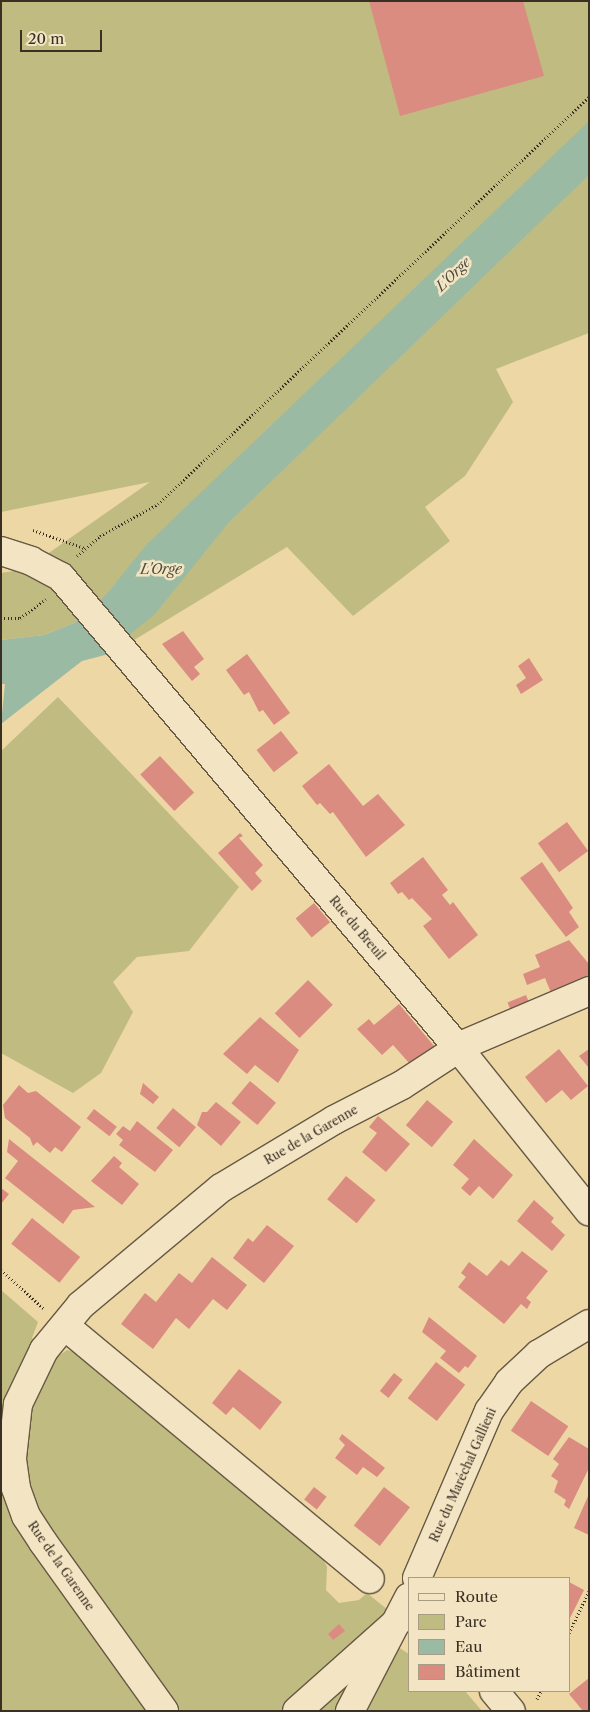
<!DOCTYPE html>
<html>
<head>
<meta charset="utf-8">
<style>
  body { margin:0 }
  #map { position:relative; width:590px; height:1712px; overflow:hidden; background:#edd7a5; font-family:"Libre Caslon Text",serif }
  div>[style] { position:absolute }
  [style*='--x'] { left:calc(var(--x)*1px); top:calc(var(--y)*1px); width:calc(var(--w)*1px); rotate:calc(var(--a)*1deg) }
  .green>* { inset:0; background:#c0bc81 }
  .water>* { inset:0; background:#9abaa4 }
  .building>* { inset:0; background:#db8c81; transform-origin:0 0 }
  .path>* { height:3px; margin-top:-1.5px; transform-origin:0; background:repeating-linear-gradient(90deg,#3a2f23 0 1px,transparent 0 3.5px) }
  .roads { filter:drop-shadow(1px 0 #675944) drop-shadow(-1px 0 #675944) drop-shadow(0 1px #675944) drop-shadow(0 -1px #675944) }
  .minor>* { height:28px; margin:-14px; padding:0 14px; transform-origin:14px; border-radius:14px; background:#f3e5c4 }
  .tertiary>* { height:28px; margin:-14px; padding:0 14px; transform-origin:14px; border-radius:14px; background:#f3e5c4 }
  .secondary>* { height:28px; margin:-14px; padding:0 14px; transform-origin:14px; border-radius:14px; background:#f3e5c4 }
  span { translate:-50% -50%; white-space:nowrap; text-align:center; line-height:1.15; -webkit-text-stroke:5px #f3e5c4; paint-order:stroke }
  .street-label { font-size:12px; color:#3a2f23 }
  .water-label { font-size:14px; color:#4d4b3d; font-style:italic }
  .frame { position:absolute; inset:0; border:2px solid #3a2f23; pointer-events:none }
  .legend { position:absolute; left:408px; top:1577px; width:162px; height:115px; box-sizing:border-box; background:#f3e5c4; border:1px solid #a99c84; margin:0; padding:6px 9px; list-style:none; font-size:15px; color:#3a2f23 }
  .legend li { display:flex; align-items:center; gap:10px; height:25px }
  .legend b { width:25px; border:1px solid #a99c84 }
  .scale { position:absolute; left:20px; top:30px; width:82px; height:22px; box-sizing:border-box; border:2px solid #3a2f23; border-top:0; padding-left:6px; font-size:15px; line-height:18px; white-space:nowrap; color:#3a2f23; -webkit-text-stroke:4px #f3e5c4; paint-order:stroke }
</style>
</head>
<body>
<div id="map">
  <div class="green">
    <div style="clip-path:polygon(1px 1px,589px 1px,589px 333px,496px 369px,513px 402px,465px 476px,425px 507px,450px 541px,353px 616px,287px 547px,121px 648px,88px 610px,74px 623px,44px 635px,1px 640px,1px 573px,26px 569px,150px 482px,1px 512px)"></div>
    <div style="clip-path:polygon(58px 697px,239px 887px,189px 951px,137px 957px,113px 982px,133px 1012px,101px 1073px,73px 1093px,1px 1053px,1px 751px)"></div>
    <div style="clip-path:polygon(1px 1290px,38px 1322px,32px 1338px,54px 1359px,67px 1350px,78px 1353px,322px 1556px,327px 1567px,326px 1590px,339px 1603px,359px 1600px,367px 1593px,388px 1610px,373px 1631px,409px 1654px,409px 1691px,465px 1691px,482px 1711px,1px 1711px)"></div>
  </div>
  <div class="water">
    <div style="clip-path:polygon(589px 121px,589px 175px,229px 522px,155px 614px,105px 655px,82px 661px,1px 724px,5px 684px,1px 684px,1px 640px,44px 635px,74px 623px,106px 595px,146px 545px)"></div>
  </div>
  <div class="building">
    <div style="clip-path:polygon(369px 1px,523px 1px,544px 76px,400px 116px)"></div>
    <div style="clip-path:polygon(183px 631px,204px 659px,194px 667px,200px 674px,192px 681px,162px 644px)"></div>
    <div style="clip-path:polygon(247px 654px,290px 713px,274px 725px,263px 710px,259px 712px,249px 692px,244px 695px,226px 670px)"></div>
    <div style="clip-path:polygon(529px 658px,543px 680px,521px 694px,516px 685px,526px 678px,518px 666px)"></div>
    <div style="left:281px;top:731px;width:28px;height:31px;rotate:52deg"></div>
    <div style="left:160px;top:756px;width:50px;height:27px;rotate:47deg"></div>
    <div style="clip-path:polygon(329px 764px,363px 806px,378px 794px,405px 825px,366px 857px,333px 812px,330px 814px,320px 803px,317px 805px,302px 786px)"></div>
    <div style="left:567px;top:822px;width:36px;height:36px;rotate:54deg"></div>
    <div style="clip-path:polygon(240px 833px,243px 836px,239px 838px,263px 865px,255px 873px,262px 881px,252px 891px,218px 853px)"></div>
    <div style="clip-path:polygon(423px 857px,448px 890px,442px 895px,450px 905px,453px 902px,478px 935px,449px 959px,423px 926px,432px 919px,412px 898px,409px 900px,402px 892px,398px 894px,390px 883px)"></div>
    <div style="clip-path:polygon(542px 862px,573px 908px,569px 912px,579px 927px,566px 937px,520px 878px)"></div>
    <div style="left:314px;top:903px;width:25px;height:24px;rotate:50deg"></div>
    <div style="clip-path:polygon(569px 940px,589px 964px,589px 979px,552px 995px,545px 978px,527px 985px,523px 974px,540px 967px,535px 955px)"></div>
    <div style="left:308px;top:980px;width:35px;height:47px;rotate:45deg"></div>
    <div style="left:526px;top:995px;width:11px;height:20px;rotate:68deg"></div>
    <div style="clip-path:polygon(399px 1004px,434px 1046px,431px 1053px,410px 1064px,393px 1045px,382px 1055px,357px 1029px,369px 1019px,374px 1025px)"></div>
    <div style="clip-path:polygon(260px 1017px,299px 1050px,278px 1083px,255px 1065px,247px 1074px,223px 1054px)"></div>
    <div style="clip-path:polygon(559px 1049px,588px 1086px,571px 1100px,562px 1090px,546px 1103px,525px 1077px)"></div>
    <div style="clip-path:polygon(589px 1049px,589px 1068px,579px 1056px)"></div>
    <div style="left:250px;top:1081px;width:34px;height:29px;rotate:40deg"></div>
    <div style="clip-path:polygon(143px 1083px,159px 1097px,153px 1104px,140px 1094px)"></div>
    <div style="clip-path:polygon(19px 1085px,28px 1093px,36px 1091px,81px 1127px,62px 1152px,55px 1147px,50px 1153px,37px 1142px,33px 1146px,30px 1138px,5px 1118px,3px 1105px)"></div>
    <div style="left:427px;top:1100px;width:34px;height:33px;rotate:40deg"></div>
    <div style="clip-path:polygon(216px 1102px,241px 1122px,221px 1146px,197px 1125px,202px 1112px,207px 1112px)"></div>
    <div style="left:173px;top:1108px;width:30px;height:26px;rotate:40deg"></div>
    <div style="left:94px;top:1109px;width:29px;height:12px;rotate:38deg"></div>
    <div style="clip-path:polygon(378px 1116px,410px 1144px,386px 1172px,362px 1152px,377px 1133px,369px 1127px)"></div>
    <div style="clip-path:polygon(137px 1121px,173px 1150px,155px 1172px,119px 1145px,123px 1140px,116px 1134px,123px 1126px,130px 1131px)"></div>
    <div style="clip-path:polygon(9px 1139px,33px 1158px,95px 1207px,73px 1210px,63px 1224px,5px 1178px,18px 1161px,7px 1152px)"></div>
    <div style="clip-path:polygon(474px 1139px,513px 1175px,493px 1199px,479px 1186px,470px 1196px,461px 1188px,469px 1179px,453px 1165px)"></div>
    <div style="clip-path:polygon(114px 1156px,122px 1163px,119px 1167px,139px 1184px,122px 1205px,91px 1181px)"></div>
    <div style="left:346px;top:1176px;width:38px;height:30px;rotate:39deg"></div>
    <div style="clip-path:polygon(1px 1188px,9px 1194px,1px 1204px)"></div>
    <div style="clip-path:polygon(534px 1200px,554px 1218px,551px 1222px,565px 1235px,552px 1251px,517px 1221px)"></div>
    <div style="left:32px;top:1218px;width:62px;height:33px;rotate:39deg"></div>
    <div style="clip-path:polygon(267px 1225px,294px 1246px,264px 1283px,233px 1258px,248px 1238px,253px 1242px)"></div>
    <div style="clip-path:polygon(522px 1251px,548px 1271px,526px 1298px,531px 1302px,527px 1309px,521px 1304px,504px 1324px,458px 1287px,466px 1277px,461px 1273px,469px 1262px,487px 1276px,501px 1260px,509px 1266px)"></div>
    <div style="clip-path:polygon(212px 1257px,247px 1285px,227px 1310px,213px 1299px,189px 1329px,176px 1318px,153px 1349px,121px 1324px,145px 1293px,156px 1302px,179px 1273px,192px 1283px)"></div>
    <div style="clip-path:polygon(429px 1317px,477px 1356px,468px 1368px,465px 1366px,459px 1373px,440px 1358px,446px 1351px,422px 1332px)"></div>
    <div style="left:436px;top:1362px;width:37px;height:46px;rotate:38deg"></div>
    <div style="clip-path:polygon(239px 1369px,282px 1402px,260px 1430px,233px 1407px,226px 1415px,212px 1403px)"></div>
    <div style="left:394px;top:1373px;width:11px;height:23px;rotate:38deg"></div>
    <div style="left:531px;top:1401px;width:45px;height:36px;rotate:34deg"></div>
    <div style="clip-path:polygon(342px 1434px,385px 1468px,377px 1477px,363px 1467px,357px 1475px,335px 1458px,345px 1445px,339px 1439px)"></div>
    <div style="clip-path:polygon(569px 1437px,589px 1449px,589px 1468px,569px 1509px,564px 1505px,566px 1500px,554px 1492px,558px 1481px,551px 1476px,559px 1464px,553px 1459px)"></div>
    <div style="left:314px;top:1487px;width:16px;height:16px;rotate:38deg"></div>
    <div style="left:384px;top:1487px;width:33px;height:49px;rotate:38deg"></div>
    <div style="clip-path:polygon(589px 1494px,589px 1535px,574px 1528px)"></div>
    <div style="clip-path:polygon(569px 1582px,584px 1590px,569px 1620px)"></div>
    <div style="clip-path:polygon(339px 1624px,345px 1631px,333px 1640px,328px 1634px)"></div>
    <div style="clip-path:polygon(589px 1678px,589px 1711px,583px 1711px,569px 1694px)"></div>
  </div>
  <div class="path">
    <div style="--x:33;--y:530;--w:54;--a:19.4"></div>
    <div style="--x:77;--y:556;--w:30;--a:-41"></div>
    <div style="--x:100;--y:536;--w:66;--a:-28.9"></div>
    <div style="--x:158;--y:504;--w:593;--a:-43.36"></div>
    <div style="--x:1;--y:618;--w:19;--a:0"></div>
    <div style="--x:20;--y:618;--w:32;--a:-36"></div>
    <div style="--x:1;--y:1270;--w:57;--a:42.1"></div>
    <div style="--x:569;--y:1633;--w:47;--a:-64.5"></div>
    <div style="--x:537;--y:1699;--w:9;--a:-63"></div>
  </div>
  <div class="roads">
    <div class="minor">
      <div style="--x:65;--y:1326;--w:396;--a:39.7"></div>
      <div style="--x:494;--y:1691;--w:26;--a:50"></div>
    </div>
    <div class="tertiary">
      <div style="--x:1;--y:551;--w:32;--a:18"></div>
      <div style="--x:31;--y:561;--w:34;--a:28"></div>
      <div style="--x:61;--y:577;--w:617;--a:49.86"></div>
      <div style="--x:459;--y:1049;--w:208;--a:51.3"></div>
    </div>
    <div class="secondary">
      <div style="--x:417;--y:1578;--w:182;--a:-66.7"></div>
      <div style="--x:489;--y:1411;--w:35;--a:-55"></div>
      <div style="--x:509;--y:1382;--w:41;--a:-43"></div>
      <div style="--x:539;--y:1354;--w:58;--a:-31"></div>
      <div style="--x:164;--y:1711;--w:208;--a:-125.6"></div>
      <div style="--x:43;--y:1542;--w:31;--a:-123"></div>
      <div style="--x:26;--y:1516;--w:30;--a:-110"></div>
      <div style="--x:16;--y:1488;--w:30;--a:-98"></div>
      <div style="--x:12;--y:1458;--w:54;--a:-83.7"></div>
      <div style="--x:18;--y:1404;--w:60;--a:-64.3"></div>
      <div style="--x:44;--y:1350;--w:58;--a:-50.6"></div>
      <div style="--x:81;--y:1305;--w:182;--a:-39.9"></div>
      <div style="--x:221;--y:1188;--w:132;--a:-31"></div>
      <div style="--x:334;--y:1120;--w:76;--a:-27.2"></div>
      <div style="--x:402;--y:1085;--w:75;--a:-33.1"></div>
      <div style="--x:465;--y:1044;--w:135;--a:-23.1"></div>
      <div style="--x:297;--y:1711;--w:135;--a:-41.7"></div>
      <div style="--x:350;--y:1711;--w:128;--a:-62.6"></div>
    </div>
  </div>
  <div class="street-label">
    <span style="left:357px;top:928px;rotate:50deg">Rue du Breuil</span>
    <span style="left:311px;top:1135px;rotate:-30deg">Rue de la Garenne</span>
    <span style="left:463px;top:1475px;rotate:-66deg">Rue du Maréchal Gallieni</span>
    <span style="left:61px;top:1566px;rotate:55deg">Rue de la Garenne</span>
  </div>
  <div class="water-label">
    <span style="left:453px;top:274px;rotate:-44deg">L'Orge</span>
    <span style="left:161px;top:569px">L'Orge</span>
  </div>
  <div class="frame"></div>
  <ul class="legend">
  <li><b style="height:6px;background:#f3e5c4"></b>Route</li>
  <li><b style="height:14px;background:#c0bc81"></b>Parc</li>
  <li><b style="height:14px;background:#9abaa4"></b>Eau</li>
  <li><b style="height:14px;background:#db8c81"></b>Bâtiment</li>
  </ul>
  <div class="scale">20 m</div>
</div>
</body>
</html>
